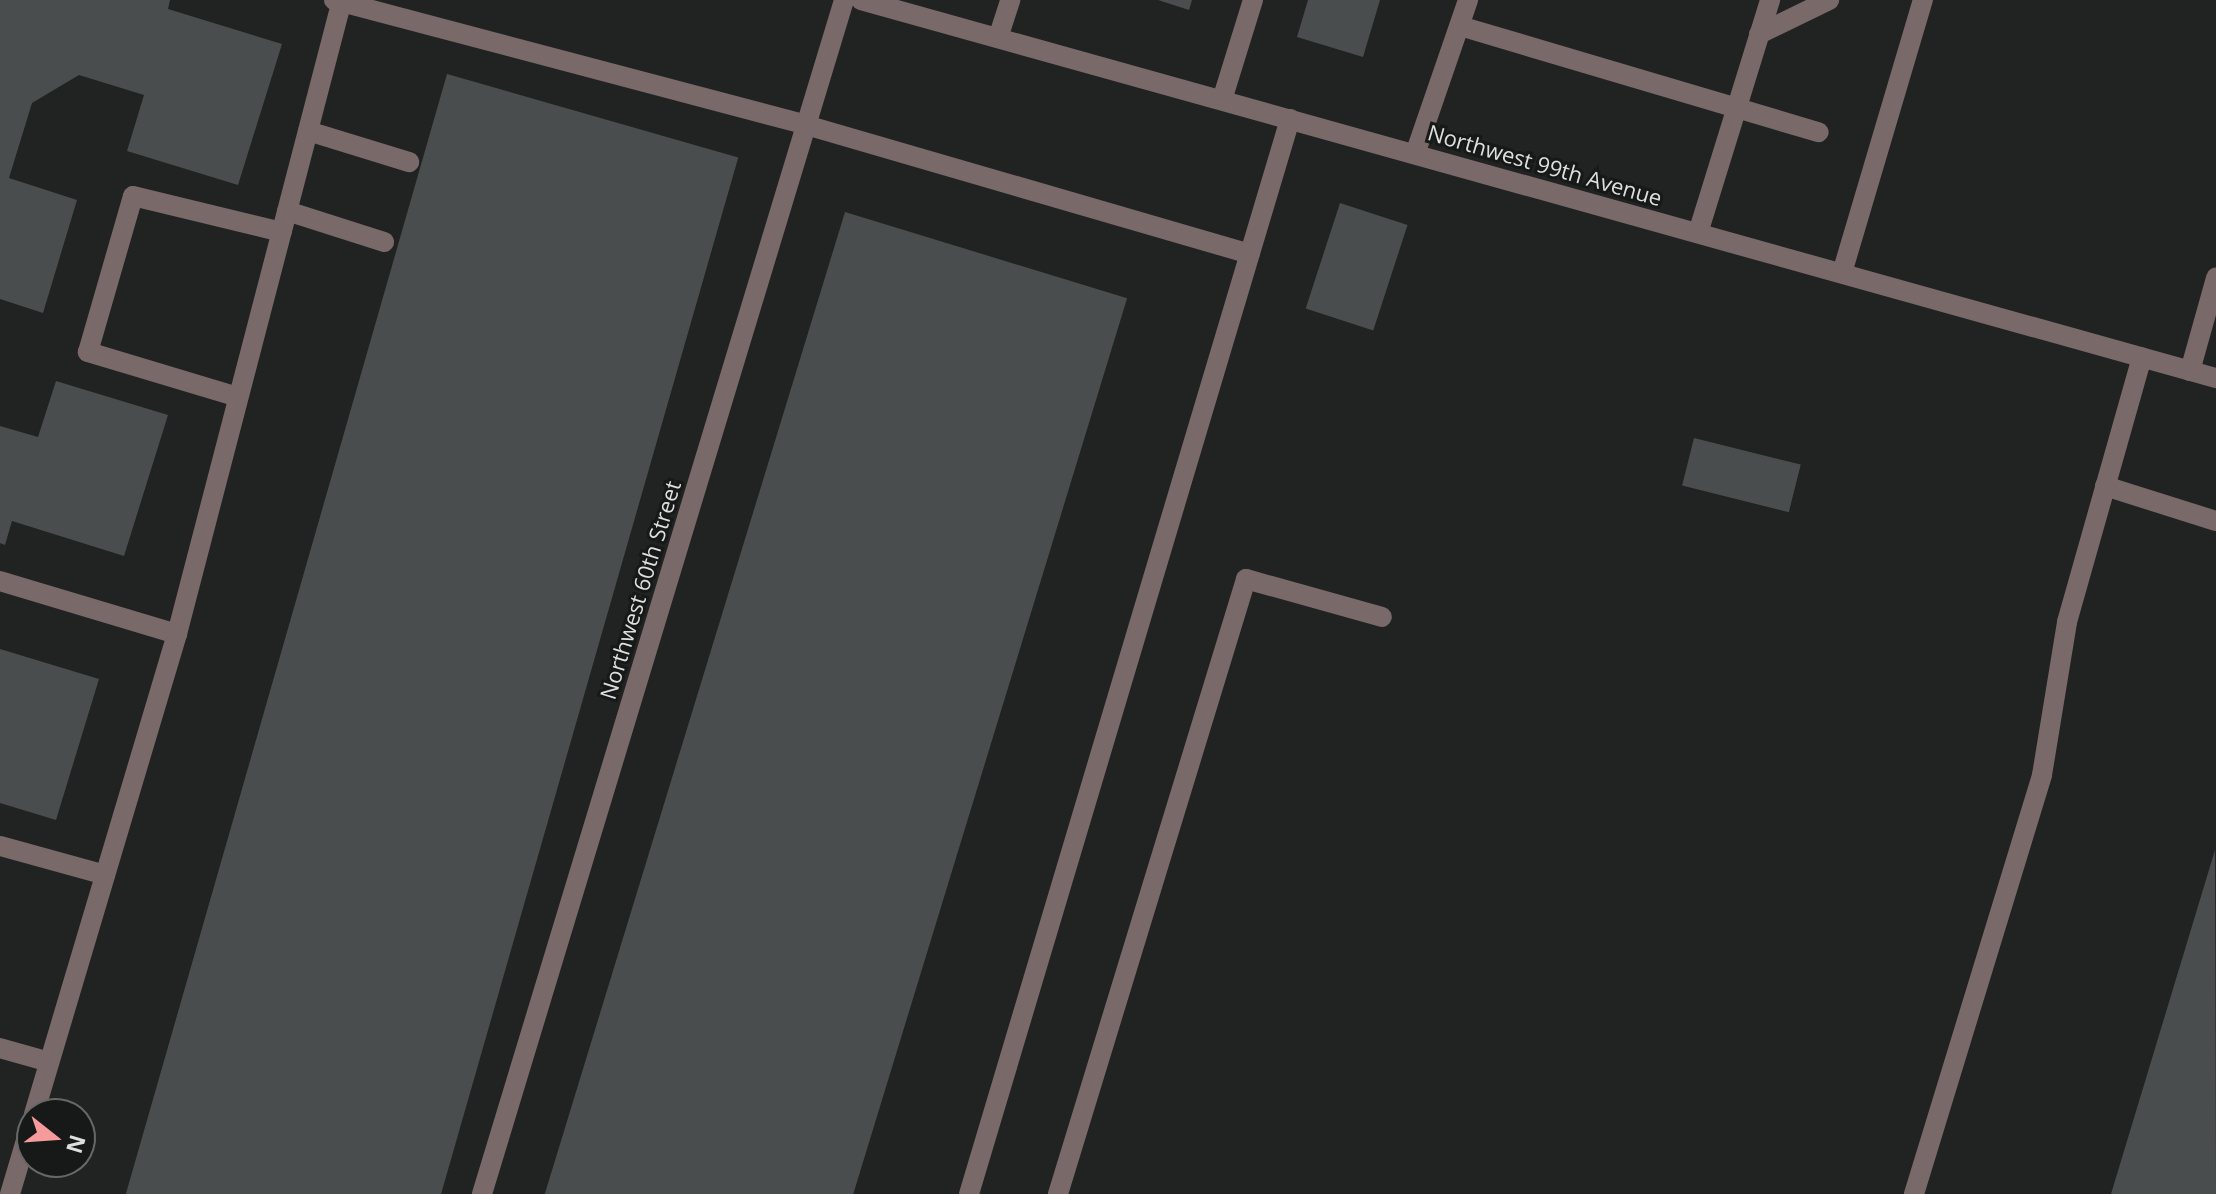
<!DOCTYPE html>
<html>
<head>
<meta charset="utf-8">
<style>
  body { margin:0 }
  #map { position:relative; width:2216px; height:1194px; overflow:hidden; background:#202322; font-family:"Open Sans",sans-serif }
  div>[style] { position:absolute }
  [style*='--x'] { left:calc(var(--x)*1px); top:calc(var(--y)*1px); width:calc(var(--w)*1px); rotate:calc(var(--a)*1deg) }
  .building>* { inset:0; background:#4a4d4d; transform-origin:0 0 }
  .minor>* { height:20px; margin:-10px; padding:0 10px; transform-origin:10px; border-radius:10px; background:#7a6969 }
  span { translate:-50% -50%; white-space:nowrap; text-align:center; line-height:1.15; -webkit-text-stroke:6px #171919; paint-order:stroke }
  .street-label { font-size:22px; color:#dddfdf }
  .north { position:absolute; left:16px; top:1098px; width:80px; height:80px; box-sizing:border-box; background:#171919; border:2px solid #666868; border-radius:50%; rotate:107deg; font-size:22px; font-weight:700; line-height:32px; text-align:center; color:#dddfdf }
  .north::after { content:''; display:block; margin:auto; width:28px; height:36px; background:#f59b9b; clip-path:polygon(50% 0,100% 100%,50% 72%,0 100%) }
</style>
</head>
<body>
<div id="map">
  <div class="building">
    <div style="clip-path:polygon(0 0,170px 0,168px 9px,282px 44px,238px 185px,127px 151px,144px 95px,79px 75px,32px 103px,9px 178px,77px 200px,43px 313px,0 299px)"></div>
    <div style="clip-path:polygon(1158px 0,1192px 0,1189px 10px)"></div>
    <div style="clip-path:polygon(1308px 0,1380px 0,1363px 57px,1297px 37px)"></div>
    <div style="left:447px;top:74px;width:303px;height:1170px;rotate:16deg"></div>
    <div style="left:1340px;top:203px;width:71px;height:111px;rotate:18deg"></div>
    <div style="left:845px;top:212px;width:295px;height:1027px;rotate:17deg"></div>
    <div style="clip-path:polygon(56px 381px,168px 415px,124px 556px,12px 521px,5px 545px,0 543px,0 426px,38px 437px)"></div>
    <div style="left:1694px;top:438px;width:110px;height:49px;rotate:14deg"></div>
    <div style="clip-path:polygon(0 649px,99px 679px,56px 820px,0 803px)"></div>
    <div style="clip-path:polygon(2215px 850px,2216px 1194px,2111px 1194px)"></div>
  </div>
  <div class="minor">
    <div style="--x:334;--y:0;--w:488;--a:14.8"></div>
    <div style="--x:806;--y:125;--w:462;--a:16.2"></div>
    <div style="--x:861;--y:0;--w:1407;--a:15.59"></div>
    <div style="--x:1460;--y:26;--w:374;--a:16.5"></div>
    <div style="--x:1759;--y:34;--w:78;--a:-25.9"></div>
    <div style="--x:998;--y:38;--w:40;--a:-72"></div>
    <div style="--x:1222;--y:100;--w:105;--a:-72.8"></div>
    <div style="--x:308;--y:131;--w:106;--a:17.1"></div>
    <div style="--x:1415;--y:154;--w:163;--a:-71"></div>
    <div style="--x:287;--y:211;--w:102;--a:17.7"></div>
    <div style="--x:1698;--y:233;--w:244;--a:-72.8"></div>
    <div style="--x:1842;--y:273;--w:285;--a:-73.5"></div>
    <div style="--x:2190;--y:371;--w:97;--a:-74.4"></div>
    <div style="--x:238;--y:397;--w:157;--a:-163.3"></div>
    <div style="--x:88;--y:352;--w:162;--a:-73.9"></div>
    <div style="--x:133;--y:196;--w:153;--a:13.6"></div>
    <div style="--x:2105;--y:486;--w:116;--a:17.5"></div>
    <div style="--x:0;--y:581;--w:185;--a:16.7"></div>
    <div style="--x:0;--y:846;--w:109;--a:15.4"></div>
    <div style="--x:0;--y:1048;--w:51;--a:15.9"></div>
    <div style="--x:34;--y:1114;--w:501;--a:-73.41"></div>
    <div style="--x:177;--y:634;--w:655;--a:-75.41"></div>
    <div style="--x:10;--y:1194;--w:77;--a:-73.4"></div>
    <div style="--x:482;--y:1194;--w:1248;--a:-73.13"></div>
    <div style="--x:969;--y:1194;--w:1122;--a:-73.37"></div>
    <div style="--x:1058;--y:1194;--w:643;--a:-73"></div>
    <div style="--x:1246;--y:579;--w:141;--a:15.6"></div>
    <div style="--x:1914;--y:1194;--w:438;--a:-73"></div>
    <div style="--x:2042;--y:775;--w:155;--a:-80.7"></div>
    <div style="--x:2067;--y:622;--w:275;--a:-74.2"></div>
  </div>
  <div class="street-label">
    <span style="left:1545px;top:165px;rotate:16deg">Northwest 99th Avenue</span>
    <span style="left:640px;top:590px;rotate:-73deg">Northwest 60th Street</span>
  </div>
  <div class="north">N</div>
</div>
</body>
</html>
